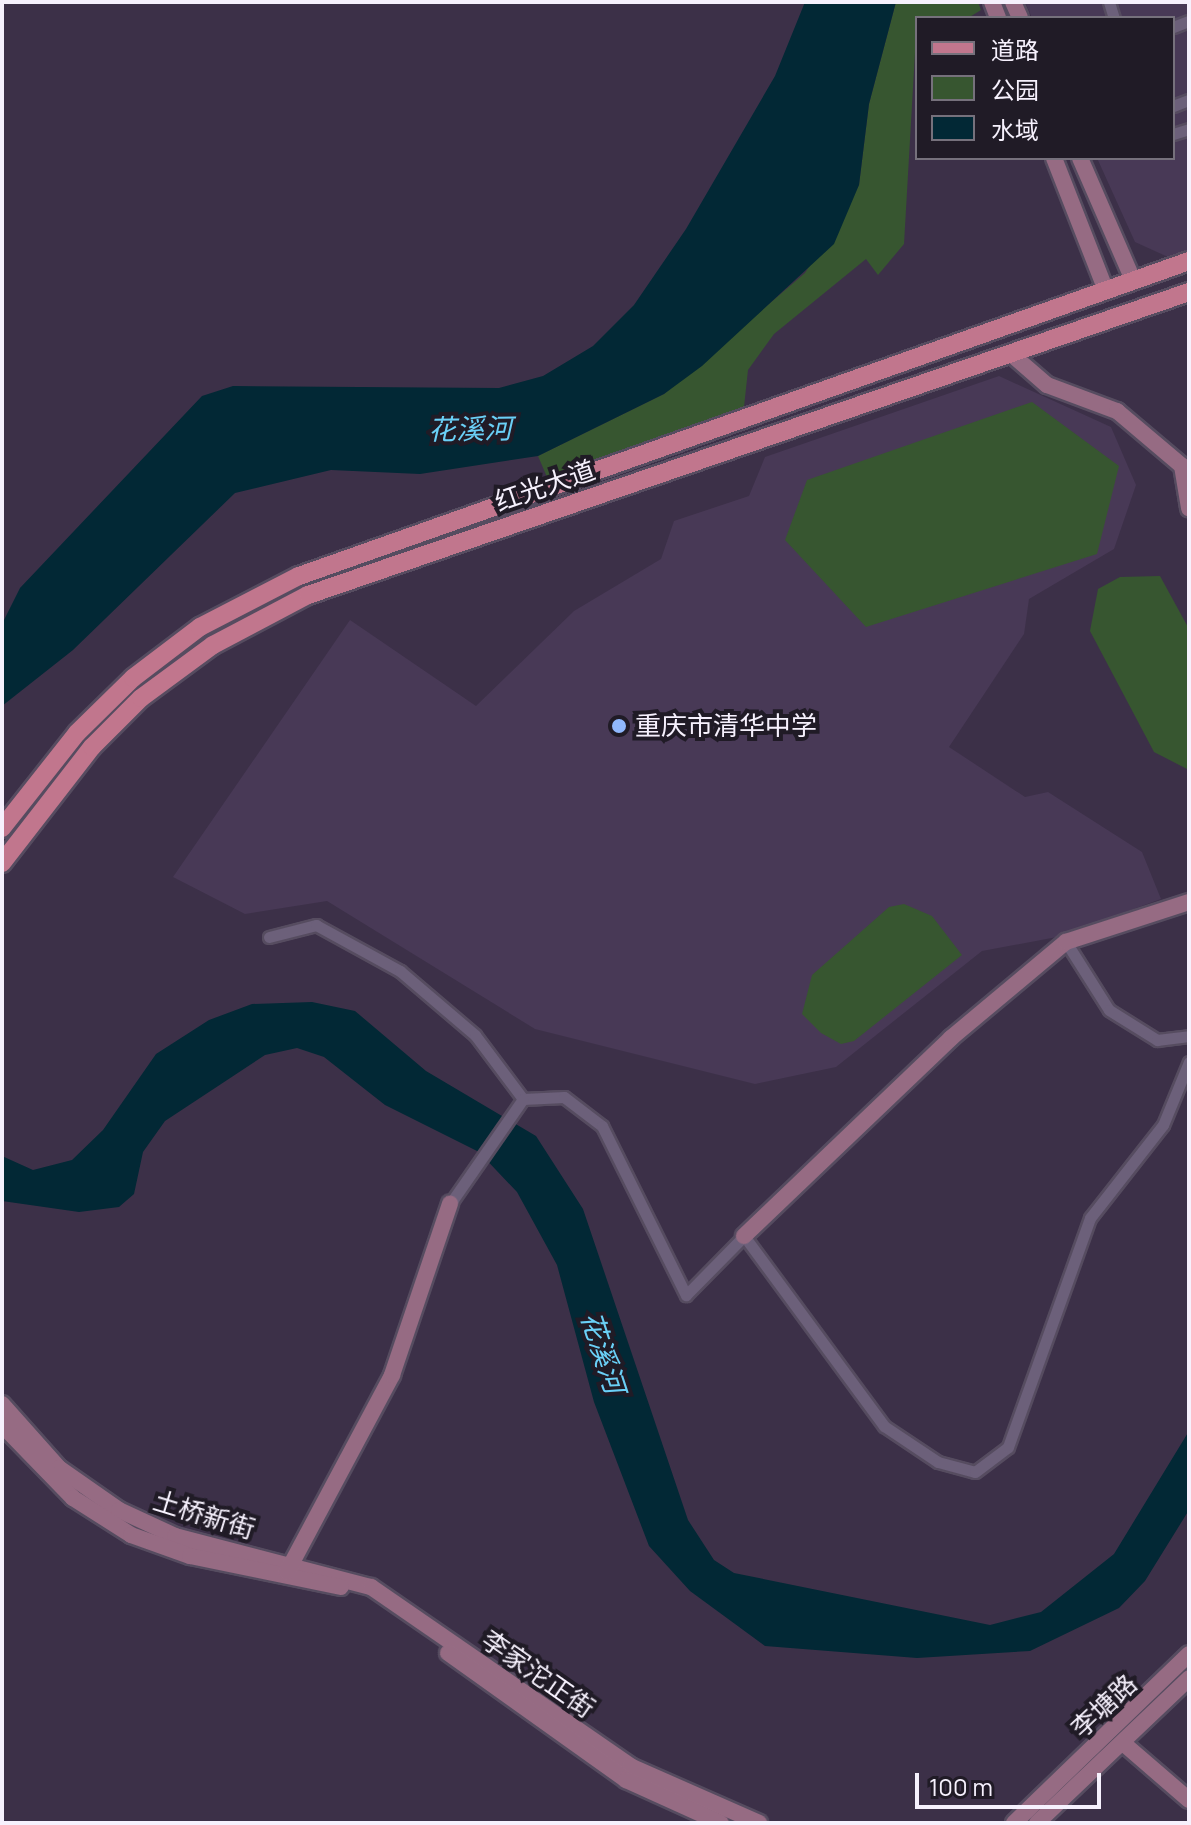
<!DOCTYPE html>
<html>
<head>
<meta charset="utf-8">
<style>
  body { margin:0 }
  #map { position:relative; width:1191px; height:1825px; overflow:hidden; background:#3c3048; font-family:Manrope,"Noto Sans SC",sans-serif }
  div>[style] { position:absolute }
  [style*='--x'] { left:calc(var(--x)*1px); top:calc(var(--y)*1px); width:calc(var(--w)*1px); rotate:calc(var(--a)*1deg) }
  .built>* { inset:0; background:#483956 }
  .green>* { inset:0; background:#375630 }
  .water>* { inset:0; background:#022835 }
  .roads { filter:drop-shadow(2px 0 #564c60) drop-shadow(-2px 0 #564c60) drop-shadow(0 2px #564c60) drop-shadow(0 -2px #564c60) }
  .street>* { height:11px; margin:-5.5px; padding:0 5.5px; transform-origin:5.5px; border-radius:5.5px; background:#6c607a }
  .secondary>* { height:16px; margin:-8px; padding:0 8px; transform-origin:8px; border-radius:8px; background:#966b83 }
  .primary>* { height:18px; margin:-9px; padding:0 9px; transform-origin:9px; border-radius:9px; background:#c1768d }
  .dots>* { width:22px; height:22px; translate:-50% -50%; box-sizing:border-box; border:4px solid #201b26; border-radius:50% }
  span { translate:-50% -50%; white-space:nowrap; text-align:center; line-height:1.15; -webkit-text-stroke:8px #201b26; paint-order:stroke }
  .street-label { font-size:26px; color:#f6f1fd }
  .poi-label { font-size:26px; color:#f6f1fd }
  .left { translate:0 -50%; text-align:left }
  .water-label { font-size:28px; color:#6ad0f7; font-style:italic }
  .frame { position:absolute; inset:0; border:4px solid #f6f1fd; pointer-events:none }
  .legend { position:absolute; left:915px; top:16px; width:260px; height:144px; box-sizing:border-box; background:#201b26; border:2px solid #76717c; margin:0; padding:10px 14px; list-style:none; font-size:24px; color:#f6f1fd }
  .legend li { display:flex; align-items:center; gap:16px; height:40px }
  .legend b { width:40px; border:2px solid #76717c }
  .scale { position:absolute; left:915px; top:1773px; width:186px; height:36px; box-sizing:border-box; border:4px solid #f6f1fd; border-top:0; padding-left:10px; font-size:24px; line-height:28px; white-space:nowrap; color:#f6f1fd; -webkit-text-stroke:6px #201b26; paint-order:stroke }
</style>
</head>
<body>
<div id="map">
  <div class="built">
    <div style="clip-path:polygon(1025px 2px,1189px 2px,1189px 250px,1168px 257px,1135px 242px,1097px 158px,1173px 158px,1173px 18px,1032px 18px)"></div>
    <div style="clip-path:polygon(999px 376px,1111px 427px,1136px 485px,1114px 549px,1029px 599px,1024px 634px,949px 747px,1025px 797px,1048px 792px,1142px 852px,1161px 899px,1057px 937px,982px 951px,836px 1067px,755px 1084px,535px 1029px,327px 901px,245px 914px,173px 877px,350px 620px,476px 706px,574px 611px,661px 559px,674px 521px,749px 496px,765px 457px)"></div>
  </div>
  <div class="green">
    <div style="clip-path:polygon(896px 2px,978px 2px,981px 10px,968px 18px,917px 18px,904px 244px,878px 275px,866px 259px,774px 334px,748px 370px,744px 407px,547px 477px,538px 456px,664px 394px,805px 273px,859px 185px,869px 104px)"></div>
    <div style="clip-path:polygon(1032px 402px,1119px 466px,1097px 554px,866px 627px,785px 540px,807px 480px)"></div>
    <div style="clip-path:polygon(1160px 576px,1189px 629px,1189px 770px,1154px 752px,1090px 631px,1098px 589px,1120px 577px)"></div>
    <div style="clip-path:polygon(904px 904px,932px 916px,962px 955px,854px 1041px,841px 1044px,821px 1033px,802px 1014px,812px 975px,889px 907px)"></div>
  </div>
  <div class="water">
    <div style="clip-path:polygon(805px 2px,896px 2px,869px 104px,859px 185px,834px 244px,702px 366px,664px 394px,538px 456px,420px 474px,331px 470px,235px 493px,73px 650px,2px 706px,2px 624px,20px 588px,202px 396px,233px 386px,499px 388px,543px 376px,593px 346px,634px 305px,686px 229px,775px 76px)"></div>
    <div style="clip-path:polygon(252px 1004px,312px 1002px,355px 1011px,426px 1071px,536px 1136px,583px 1209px,688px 1520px,714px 1560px,734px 1573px,990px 1625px,1041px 1612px,1114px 1554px,1189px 1431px,1189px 1510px,1145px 1581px,1119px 1608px,1030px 1651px,917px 1658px,765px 1646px,690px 1591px,649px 1546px,594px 1402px,557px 1265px,517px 1192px,479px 1152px,385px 1105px,324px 1057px,297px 1048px,265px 1055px,165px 1121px,143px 1152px,134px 1194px,119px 1207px,79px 1212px,2px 1201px,2px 1156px,33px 1170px,72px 1160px,103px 1130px,156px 1054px,209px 1020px)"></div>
  </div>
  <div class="roads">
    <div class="street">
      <div style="--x:1109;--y:2;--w:17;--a:73"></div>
      <div style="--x:1173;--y:27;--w:17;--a:-21"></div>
      <div style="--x:1173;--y:106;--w:17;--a:-21"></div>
      <div style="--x:1173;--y:134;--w:17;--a:-17"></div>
      <div style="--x:269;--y:937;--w:49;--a:-14.3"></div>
      <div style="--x:316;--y:925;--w:96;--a:28.7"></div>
      <div style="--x:400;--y:971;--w:99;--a:40.5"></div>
      <div style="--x:475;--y:1035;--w:80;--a:53.1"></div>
      <div style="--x:523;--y:1099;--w:41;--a:-2.8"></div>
      <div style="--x:564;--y:1097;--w:48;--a:37.3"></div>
      <div style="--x:602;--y:1126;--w:189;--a:63.6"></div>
      <div style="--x:686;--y:1295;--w:83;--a:-45.5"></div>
      <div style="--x:744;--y:1236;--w:236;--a:53.6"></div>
      <div style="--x:884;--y:1426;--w:65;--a:33.7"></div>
      <div style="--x:938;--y:1462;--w:38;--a:15"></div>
      <div style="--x:975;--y:1472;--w:41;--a:-37.1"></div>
      <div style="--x:1008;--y:1447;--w:243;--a:-70.3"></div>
      <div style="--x:1090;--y:1218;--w:118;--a:-51.9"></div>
      <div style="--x:1163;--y:1125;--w:68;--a:-67.6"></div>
      <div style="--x:1066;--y:942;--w:80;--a:57.7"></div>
      <div style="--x:1109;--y:1010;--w:57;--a:32"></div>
      <div style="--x:1157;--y:1040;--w:32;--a:-7"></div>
      <div style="--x:450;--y:1204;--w:128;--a:-55.2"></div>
    </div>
    <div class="secondary">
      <div style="--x:992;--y:2;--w:17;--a:69"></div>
      <div style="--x:1013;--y:2;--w:17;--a:66"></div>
      <div style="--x:1054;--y:158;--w:143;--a:68.6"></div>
      <div style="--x:1080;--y:158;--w:133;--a:66.5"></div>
      <div style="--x:1010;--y:353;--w:49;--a:40.9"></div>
      <div style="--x:1047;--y:385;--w:75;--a:20.4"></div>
      <div style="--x:1117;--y:411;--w:85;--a:40.2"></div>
      <div style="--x:1182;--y:466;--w:43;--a:80.5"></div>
      <div style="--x:744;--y:1236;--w:286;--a:-43.7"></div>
      <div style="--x:951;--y:1038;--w:150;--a:-39.9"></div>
      <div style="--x:1066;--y:942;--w:129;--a:-18"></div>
      <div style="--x:2;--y:1404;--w:86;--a:48.3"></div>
      <div style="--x:59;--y:1468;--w:73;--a:35"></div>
      <div style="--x:119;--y:1510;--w:62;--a:24.9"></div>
      <div style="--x:175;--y:1536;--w:203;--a:14.6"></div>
      <div style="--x:371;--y:1587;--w:315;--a:34.6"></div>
      <div style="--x:630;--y:1766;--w:141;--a:23.8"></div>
      <div style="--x:2;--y:1425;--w:102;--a:45.8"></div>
      <div style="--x:73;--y:1498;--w:69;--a:32.5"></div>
      <div style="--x:131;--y:1535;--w:63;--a:19.6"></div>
      <div style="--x:190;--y:1556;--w:154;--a:11.6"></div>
      <div style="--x:287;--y:1572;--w:223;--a:-61.9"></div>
      <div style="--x:392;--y:1375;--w:181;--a:-71.3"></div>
      <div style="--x:448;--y:1653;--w:219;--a:35.5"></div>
      <div style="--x:626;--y:1780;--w:104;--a:24.4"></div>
      <div style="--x:1123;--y:1743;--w:87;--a:40.8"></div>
      <div style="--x:1014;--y:1823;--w:243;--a:-44"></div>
      <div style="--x:1037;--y:1823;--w:210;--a:-43.6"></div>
    </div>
    <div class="primary">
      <div style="--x:2;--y:828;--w:121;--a:-51.7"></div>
      <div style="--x:77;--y:733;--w:78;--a:-44.5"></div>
      <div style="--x:133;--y:678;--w:84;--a:-37.3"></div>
      <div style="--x:200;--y:627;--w:111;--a:-27.3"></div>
      <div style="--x:299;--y:576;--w:944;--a:-19.49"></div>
      <div style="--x:2;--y:863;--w:147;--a:-52.2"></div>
      <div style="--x:92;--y:747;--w:69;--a:-45"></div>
      <div style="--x:141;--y:698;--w:89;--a:-36.4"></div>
      <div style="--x:213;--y:645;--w:107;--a:-27.8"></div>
      <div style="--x:308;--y:595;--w:932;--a:-18.98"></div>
    </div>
  </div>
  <div class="dots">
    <div style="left:619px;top:726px;background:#90b8fd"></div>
  </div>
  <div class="street-label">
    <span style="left:545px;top:486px;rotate:-19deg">红光大道</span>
    <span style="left:204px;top:1515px;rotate:17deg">土桥新街</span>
    <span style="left:538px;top:1674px;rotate:35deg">李家沱正街</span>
    <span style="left:1104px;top:1706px;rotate:-43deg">李塘路</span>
  </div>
  <div class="poi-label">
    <span class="left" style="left:635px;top:726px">重庆市清华中学</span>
  </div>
  <div class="water-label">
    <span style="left:470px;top:428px;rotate:-1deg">花溪河</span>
    <span style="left:604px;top:1352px;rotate:72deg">花溪河</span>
  </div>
  <div class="frame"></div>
  <ul class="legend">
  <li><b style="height:10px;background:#c1768d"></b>道路</li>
  <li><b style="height:22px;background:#375630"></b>公园</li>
  <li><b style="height:22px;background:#022835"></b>水域</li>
  </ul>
  <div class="scale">100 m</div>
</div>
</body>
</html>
